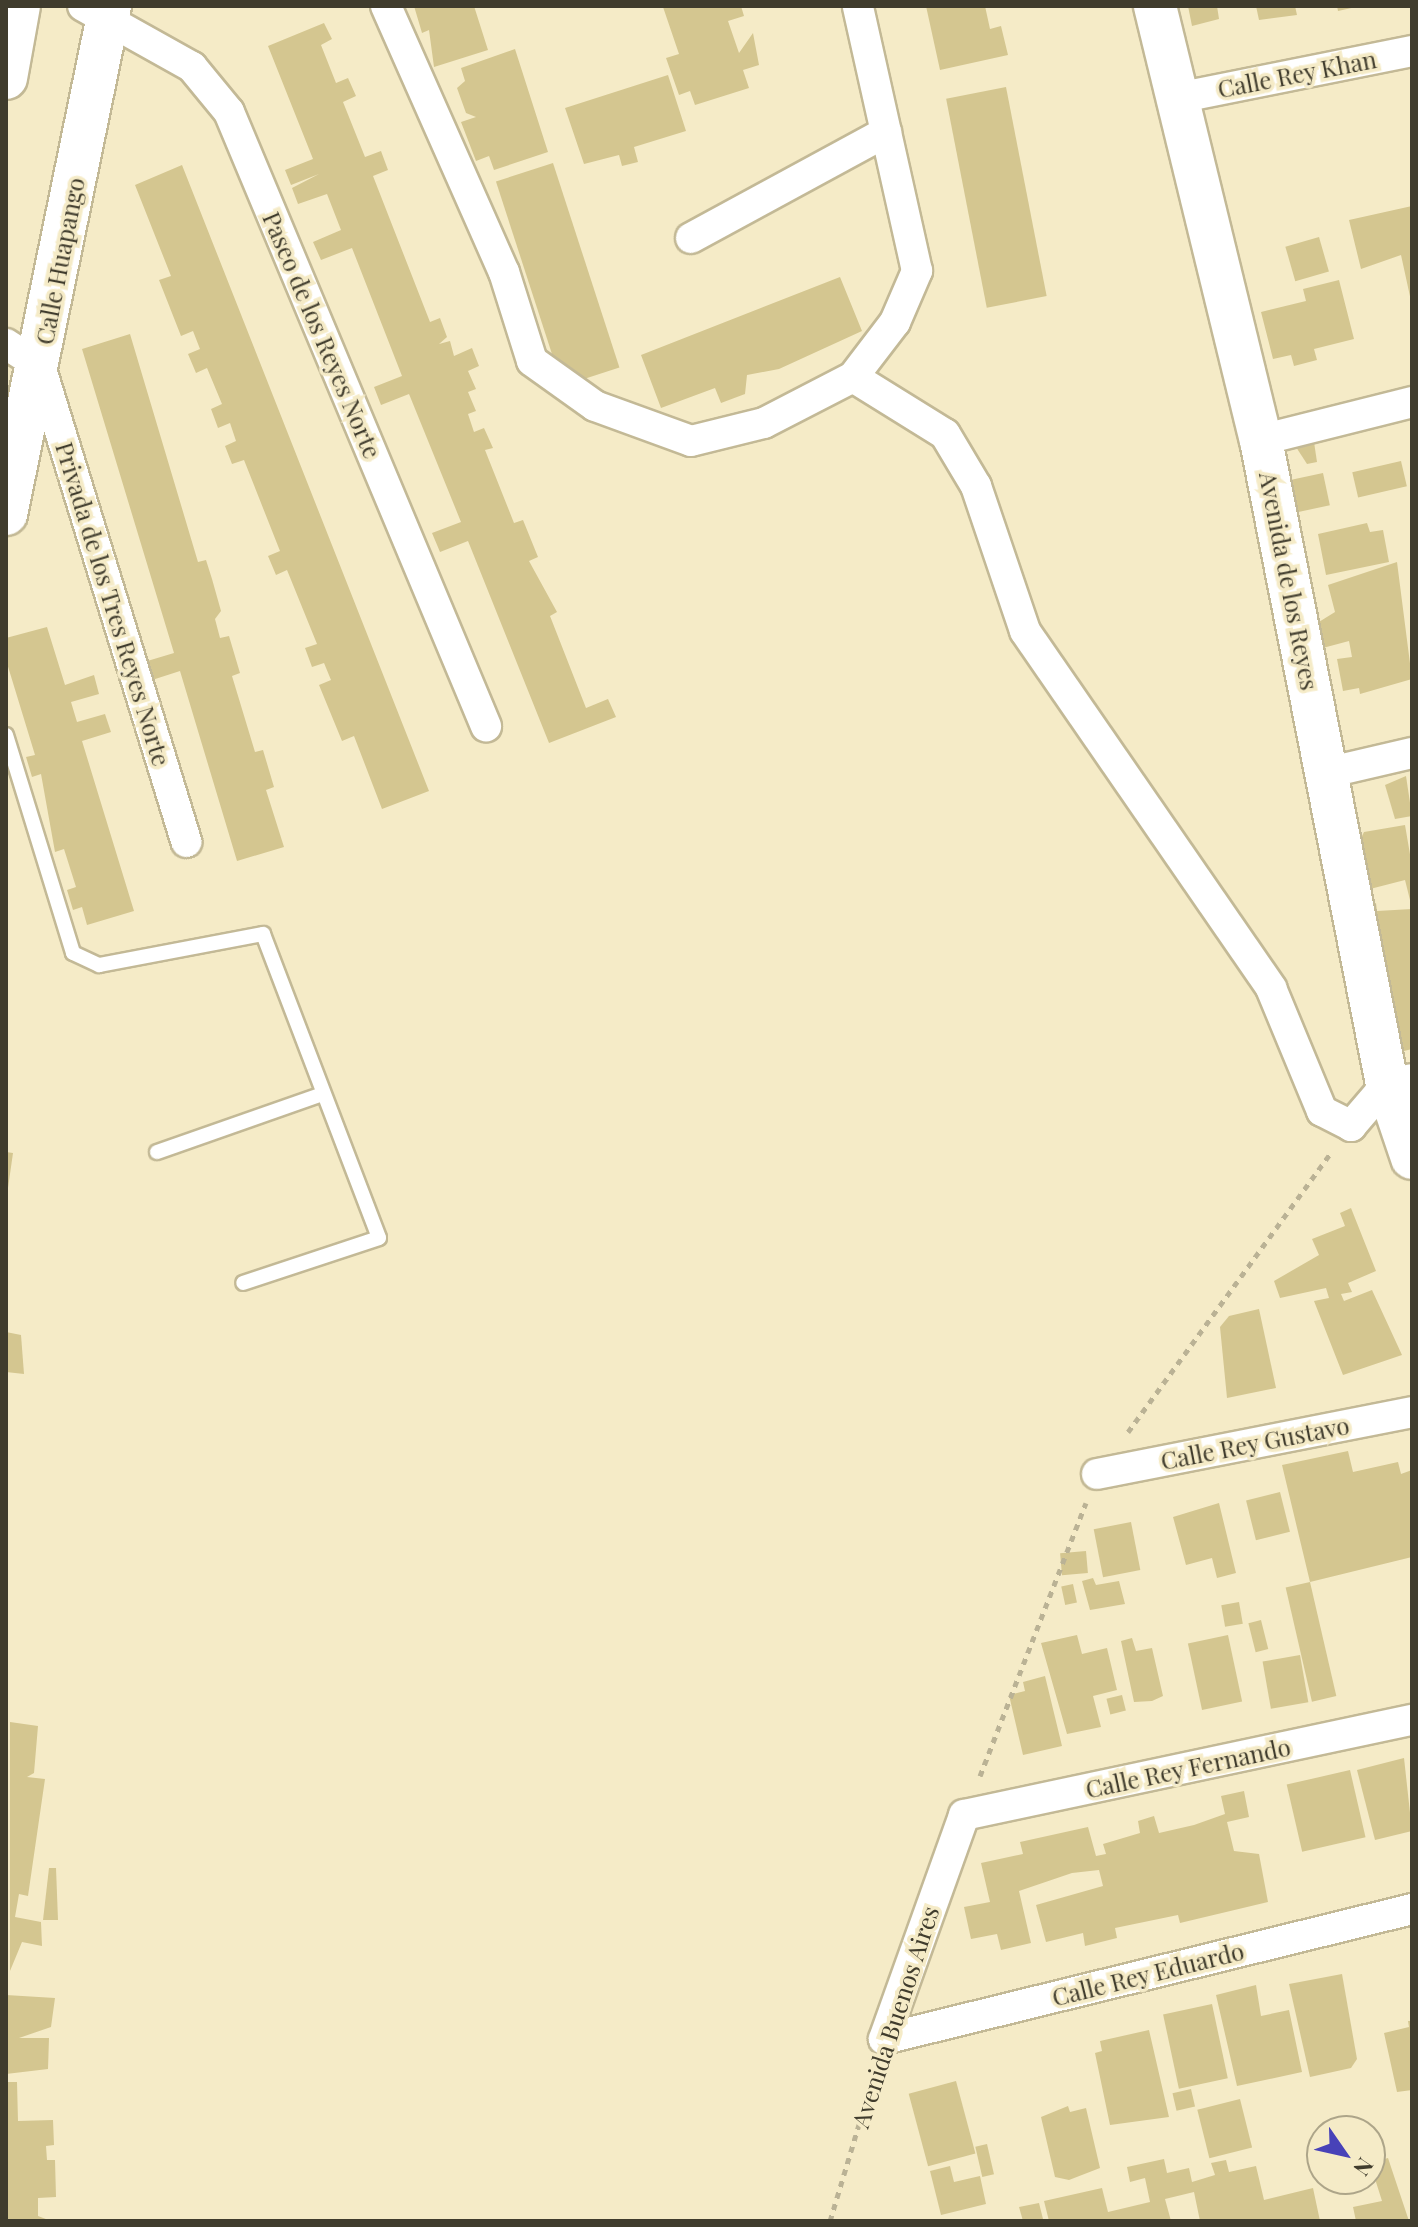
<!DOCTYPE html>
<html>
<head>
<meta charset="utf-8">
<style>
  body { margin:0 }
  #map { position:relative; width:1418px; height:2227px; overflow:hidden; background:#f5ebc7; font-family:"Playfair Display",serif }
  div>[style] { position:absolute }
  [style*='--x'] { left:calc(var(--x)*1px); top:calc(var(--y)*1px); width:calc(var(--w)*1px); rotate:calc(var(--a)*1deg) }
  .building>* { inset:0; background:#d4c690; transform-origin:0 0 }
  .path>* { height:5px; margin-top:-2.5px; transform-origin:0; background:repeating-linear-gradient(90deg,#bab295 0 6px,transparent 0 12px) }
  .roads { filter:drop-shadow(2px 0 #c3b996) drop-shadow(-2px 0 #c3b996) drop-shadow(0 2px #c3b996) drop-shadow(0 -2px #c3b996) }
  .lane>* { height:14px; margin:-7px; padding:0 7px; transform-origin:7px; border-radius:7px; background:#fff }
  .street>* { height:30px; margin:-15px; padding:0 15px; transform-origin:15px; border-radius:15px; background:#fff }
  .secondary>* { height:42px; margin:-21px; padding:0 21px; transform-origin:21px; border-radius:21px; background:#fff }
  span { translate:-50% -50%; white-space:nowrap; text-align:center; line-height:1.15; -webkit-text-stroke:7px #f5ebc7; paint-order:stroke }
  .street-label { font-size:24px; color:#403c2d }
  .frame { position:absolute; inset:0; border:8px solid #403c2d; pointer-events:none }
  .north { position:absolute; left:1306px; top:2115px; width:80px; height:80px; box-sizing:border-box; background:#f5ebc7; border:2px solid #ada589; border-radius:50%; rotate:124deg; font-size:22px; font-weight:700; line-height:32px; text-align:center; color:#403c2d }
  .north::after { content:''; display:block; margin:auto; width:28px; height:36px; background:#4842b8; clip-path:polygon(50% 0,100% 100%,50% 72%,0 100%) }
</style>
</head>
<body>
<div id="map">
  <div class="building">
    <div style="clip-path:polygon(414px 6px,474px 6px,488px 50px,434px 67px,429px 30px,422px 33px)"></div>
    <div style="clip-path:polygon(647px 6px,741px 6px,744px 16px,728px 21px,739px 53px,753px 33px,759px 65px,743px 70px,749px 88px,695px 105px,690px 91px,679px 95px,666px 58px,679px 54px,663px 7px)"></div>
    <div style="clip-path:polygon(926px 6px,985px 6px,990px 29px,1001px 26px,1008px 55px,940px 70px)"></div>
    <div style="clip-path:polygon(1188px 6px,1217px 6px,1219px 19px,1192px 26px)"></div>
    <div style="clip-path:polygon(1256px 6px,1295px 6px,1297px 15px,1259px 20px)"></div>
    <div style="clip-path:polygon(1337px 6px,1356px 6px,1356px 7px,1338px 11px)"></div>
    <div style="clip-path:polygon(324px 23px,332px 39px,321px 45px,336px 83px,348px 78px,356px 96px,343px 102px,365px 157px,381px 151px,388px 170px,373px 176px,430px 322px,440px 318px,447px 337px,439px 344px,450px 341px,454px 356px,472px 348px,479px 366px,468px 371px,476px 389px,468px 392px,476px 411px,468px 414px,474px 432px,484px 428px,493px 448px,485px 450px,514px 523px,523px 520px,538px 557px,529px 561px,557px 612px,550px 616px,586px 708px,608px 699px,616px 717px,549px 743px,468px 541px,440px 552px,432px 533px,461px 522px,409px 394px,381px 405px,374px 387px,402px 376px,352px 248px,321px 260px,313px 242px,341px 230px,327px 194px,298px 204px,292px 188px,319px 174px,291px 185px,285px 170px,313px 159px,268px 46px)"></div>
    <div style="clip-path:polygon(515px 49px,548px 152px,494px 170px,489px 156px,476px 161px,461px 122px,476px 117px,466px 113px,457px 88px,465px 81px,461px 68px)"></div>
    <div style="clip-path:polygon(668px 75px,686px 131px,634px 147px,638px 162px,622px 166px,619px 155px,584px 164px,565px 108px)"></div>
    <div style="left:1006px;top:87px;width:213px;height:61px;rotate:79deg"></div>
    <div style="left:553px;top:163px;width:215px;height:60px;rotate:72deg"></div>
    <div style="clip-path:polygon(182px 165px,429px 791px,382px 809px,354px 736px,342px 741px,319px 685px,331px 680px,324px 663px,312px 667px,305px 648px,317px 644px,287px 570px,276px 575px,268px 556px,280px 551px,244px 460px,232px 464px,225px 446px,236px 441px,230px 423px,218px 428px,211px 409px,222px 404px,207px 368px,196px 373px,188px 354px,200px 349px,193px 331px,181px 336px,159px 280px,171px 276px,135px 185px)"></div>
    <div style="clip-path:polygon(1412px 206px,1412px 301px,1411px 301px,1401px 255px,1361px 269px,1349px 220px)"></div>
    <div style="left:1319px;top:237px;width:36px;height:35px;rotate:74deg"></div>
    <div style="clip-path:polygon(840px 277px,862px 331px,779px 369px,747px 375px,745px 394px,721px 403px,715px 388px,661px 408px,641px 355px)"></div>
    <div style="clip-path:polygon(1339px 280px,1354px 339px,1314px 349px,1317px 360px,1294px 366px,1291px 355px,1273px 359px,1261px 312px,1306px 301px,1303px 289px)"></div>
    <div style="clip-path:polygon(130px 334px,198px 562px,206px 560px,212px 579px,221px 611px,215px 619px,220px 638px,229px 636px,240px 673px,232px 676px,255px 752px,263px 750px,274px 787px,266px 790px,284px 847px,237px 861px,180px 671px,149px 681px,144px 662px,174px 653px,82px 349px)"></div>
    <div style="clip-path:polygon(1314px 442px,1317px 462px,1307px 464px,1296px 447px)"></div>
    <div style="left:1401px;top:461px;width:26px;height:50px;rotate:77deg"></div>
    <div style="left:1323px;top:473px;width:33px;height:37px;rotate:78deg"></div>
    <div style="clip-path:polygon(1367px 523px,1370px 532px,1383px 530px,1389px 562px,1326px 575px,1318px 534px)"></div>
    <div style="clip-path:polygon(1397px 562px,1412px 679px,1360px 694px,1359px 688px,1343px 691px,1337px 659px,1352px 657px,1349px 641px,1319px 649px,1314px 625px,1335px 612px,1328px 585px)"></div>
    <div style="clip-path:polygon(47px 627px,65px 685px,94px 675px,99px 694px,71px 702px,77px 722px,105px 714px,111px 732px,82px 741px,134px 911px,87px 925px,82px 907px,73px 910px,67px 890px,76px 887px,64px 849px,55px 852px,41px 774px,32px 777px,26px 757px,35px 755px,6px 660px,6px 638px)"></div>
    <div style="clip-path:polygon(1406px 776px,1412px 816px,1395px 819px,1385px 785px)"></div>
    <div style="clip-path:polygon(1405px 825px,1412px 866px,1411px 904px,1405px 880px,1370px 889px,1360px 840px,1364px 832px)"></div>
    <div style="clip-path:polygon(1376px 903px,1377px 911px,1412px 909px,1412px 1049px,1392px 1054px,1365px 905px)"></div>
    <div style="clip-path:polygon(6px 1152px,13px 1153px,8px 1188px,6px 1187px)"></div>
    <div style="clip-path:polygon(1351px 1208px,1376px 1271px,1348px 1283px,1352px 1292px,1341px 1294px,1344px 1301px,1372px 1290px,1402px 1355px,1343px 1375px,1314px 1301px,1329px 1298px,1326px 1288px,1280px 1298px,1274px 1281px,1319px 1255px,1312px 1239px,1345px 1226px,1340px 1213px)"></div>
    <div style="clip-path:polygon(1259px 1309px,1276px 1388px,1227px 1398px,1220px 1327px,1229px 1316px)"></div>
    <div style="clip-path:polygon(6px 1332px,21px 1335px,24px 1374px,6px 1372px)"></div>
    <div style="clip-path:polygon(1348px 1451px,1353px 1472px,1398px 1462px,1401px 1474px,1412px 1470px,1412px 1557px,1310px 1582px,1282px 1465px)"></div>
    <div style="left:1280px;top:1492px;width:41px;height:35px;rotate:76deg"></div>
    <div style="clip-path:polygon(1219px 1503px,1236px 1573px,1217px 1578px,1212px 1558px,1186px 1565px,1173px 1517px)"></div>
    <div style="left:1131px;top:1522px;width:49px;height:38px;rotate:79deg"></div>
    <div style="left:1086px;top:1551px;width:22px;height:26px;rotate:85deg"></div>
    <div style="clip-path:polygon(1093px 1578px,1096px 1585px,1119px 1581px,1125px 1604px,1090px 1610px,1082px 1581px)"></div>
    <div style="left:1310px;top:1582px;width:117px;height:25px;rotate:77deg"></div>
    <div style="left:1073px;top:1584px;width:19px;height:12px;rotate:78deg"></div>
    <div style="left:1239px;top:1602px;width:22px;height:18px;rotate:80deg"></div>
    <div style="left:1261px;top:1620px;width:30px;height:13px;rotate:76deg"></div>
    <div style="clip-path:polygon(1077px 1635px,1082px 1654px,1107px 1648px,1117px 1690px,1093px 1696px,1101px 1727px,1067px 1734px,1041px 1643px)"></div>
    <div style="left:1228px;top:1635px;width:68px;height:41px;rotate:78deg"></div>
    <div style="clip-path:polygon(1132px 1638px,1136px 1651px,1152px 1648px,1163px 1696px,1152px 1701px,1134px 1702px,1121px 1641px)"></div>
    <div style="left:1300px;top:1655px;width:48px;height:38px;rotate:80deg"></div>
    <div style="clip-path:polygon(1045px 1676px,1062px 1746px,1023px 1755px,1009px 1695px,1025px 1691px,1023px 1682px)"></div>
    <div style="left:1122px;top:1695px;width:16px;height:16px;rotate:76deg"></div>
    <div style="clip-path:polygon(10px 1722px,38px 1726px,34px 1773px,27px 1777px,45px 1779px,28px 1896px,19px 1894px,15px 1917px,41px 1922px,42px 1946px,22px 1942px,10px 1971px)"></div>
    <div style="clip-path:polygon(1404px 1758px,1412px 1831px,1375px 1840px,1357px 1770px)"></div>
    <div style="left:1350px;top:1770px;width:69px;height:65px;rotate:77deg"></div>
    <div style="clip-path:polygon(1244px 1791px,1249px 1817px,1227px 1822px,1234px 1851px,1259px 1854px,1268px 1902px,1180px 1923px,1178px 1915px,1115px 1928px,1117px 1938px,1085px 1946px,1083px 1933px,1046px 1942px,1036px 1905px,1103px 1886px,1099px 1870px,1072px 1873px,1019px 1891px,1031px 1943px,1001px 1950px,997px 1934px,971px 1939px,964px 1907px,990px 1902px,981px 1863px,1023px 1854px,1020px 1842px,1088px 1827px,1096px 1856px,1106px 1854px,1103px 1844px,1140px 1833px,1138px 1821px,1154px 1816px,1159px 1833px,1194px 1825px,1225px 1814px,1221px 1796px)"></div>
    <div style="clip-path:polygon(49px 1868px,56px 1868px,58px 1920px,43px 1920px)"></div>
    <div style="clip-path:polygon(1342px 1974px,1357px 2059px,1351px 2068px,1310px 2077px,1289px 1984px)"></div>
    <div style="clip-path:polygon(1256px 1985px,1261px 2016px,1289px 2010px,1302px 2072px,1237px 2086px,1216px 1995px)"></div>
    <div style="clip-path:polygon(6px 1995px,55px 1998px,51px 2027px,19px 2038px,49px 2038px,48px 2069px,6px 2074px)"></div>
    <div style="left:1212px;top:2004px;width:76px;height:50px;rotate:78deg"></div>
    <div style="clip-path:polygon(1408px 2021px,1412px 2021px,1412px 2090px,1397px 2092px,1384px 2033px,1409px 2027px)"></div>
    <div style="clip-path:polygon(1149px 2030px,1169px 2117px,1110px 2125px,1095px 2053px,1102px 2051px,1100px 2041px)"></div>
    <div style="left:956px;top:2081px;width:75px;height:49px;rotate:75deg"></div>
    <div style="clip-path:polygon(6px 2082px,17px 2082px,18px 2121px,53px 2120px,54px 2145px,46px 2146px,47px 2160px,55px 2160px,56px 2197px,38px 2198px,38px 2216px,51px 2221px,6px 2221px)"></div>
    <div style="left:1191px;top:2089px;width:18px;height:19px;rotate:77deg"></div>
    <div style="left:1240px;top:2099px;width:50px;height:44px;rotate:76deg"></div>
    <div style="clip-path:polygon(1068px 2106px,1070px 2112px,1086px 2108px,1100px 2168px,1069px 2180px,1055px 2177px,1041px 2117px)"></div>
    <div style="left:987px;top:2144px;width:31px;height:12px;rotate:77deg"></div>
    <div style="clip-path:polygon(1388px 2158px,1409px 2221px,1356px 2221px,1353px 2207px,1382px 2201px,1370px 2163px)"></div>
    <div style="clip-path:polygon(1164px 2159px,1167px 2173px,1189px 2168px,1192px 2182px,1215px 2175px,1211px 2163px,1226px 2160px,1229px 2172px,1256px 2166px,1264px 2200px,1313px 2188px,1320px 2221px,1200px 2221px,1194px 2192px,1165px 2199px,1171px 2221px,1049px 2221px,1044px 2201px,1102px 2188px,1108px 2212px,1150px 2202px,1145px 2178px,1130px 2182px,1127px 2167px)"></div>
    <div style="clip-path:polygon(950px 2166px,954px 2182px,980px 2176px,986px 2204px,941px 2215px,930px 2171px)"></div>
    <div style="clip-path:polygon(1039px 2203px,1043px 2219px,1023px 2221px,1019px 2207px)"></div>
  </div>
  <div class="path">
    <div style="--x:1128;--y:1432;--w:345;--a:-54"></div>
    <div style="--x:980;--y:1776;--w:293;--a:-68.8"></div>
    <div style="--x:830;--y:2221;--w:157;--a:-73.3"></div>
  </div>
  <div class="roads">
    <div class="lane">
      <div style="--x:6;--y:735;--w:228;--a:72.9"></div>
      <div style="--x:73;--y:953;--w:29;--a:25"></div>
      <div style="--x:99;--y:965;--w:167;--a:-10.7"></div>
      <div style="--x:263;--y:934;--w:325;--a:69.1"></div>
      <div style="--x:379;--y:1238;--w:143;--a:161.7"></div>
      <div style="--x:157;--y:1152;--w:176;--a:-19.3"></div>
    </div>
    <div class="street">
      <div style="--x:83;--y:6;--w:125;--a:29.2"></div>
      <div style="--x:192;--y:67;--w:58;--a:50.6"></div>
      <div style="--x:229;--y:112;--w:666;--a:67.29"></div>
      <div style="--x:386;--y:6;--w:291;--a:66.1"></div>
      <div style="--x:504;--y:272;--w:93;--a:72.5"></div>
      <div style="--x:532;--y:361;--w:77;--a:35.5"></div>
      <div style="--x:595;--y:406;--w:102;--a:20"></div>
      <div style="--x:691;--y:441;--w:75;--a:-13.9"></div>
      <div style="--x:764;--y:423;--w:100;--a:-27.3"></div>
      <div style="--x:853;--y:377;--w:69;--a:-52.6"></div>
      <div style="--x:895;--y:322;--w:56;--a:-66.7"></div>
      <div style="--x:917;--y:271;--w:271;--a:-102.6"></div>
      <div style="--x:1182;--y:97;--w:235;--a:-11.3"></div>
      <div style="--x:691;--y:238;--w:222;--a:-28.5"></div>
      <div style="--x:6;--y:344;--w:40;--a:32.9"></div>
      <div style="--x:40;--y:366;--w:498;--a:72.9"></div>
      <div style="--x:853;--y:377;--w:108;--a:31.8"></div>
      <div style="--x:945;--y:434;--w:61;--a:59.2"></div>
      <div style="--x:976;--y:486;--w:153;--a:71.3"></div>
      <div style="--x:1025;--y:631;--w:434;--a:55.4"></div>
      <div style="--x:1271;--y:988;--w:133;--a:67.5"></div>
      <div style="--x:1322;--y:1111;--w:33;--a:27"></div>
      <div style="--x:1351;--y:1126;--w:55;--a:-49.4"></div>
      <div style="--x:1387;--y:1084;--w:25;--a:-11"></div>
      <div style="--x:1261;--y:440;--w:156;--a:-14.1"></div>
      <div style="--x:1326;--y:773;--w:88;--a:-13.1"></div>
      <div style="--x:1097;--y:1474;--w:321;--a:-11.1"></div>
      <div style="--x:884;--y:2039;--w:238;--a:-70.3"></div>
      <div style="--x:964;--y:1815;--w:458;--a:-12"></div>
      <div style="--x:884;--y:2039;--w:544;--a:-13.83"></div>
    </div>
    <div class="secondary">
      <div style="--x:1155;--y:6;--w:447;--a:76.3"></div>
      <div style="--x:1261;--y:440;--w:656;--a:78.93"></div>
      <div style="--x:1387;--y:1084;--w:78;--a:71.3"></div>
      <div style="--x:6;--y:78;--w:73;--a:-79.8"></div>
      <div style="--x:6;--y:514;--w:519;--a:-78.43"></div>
    </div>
  </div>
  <div class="street-label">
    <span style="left:1297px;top:74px;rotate:-11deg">Calle Rey Khan</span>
    <span style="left:60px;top:261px;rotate:-79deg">Calle Huapango</span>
    <span style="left:322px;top:335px;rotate:67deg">Paseo de los Reyes Norte</span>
    <span style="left:1289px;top:581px;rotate:79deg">Avenida de los Reyes</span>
    <span style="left:113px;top:604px;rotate:73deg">Privada de los Tres Reyes Norte</span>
    <span style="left:1255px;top:1443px;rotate:-11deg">Calle Rey Gustavo</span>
    <span style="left:1188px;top:1768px;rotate:-12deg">Calle Rey Fernando</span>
    <span style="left:1148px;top:1974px;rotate:-14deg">Calle Rey Eduardo</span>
    <span style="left:895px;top:2017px;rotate:-72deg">Avenida Buenos Aires</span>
  </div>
  <div class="frame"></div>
  <div class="north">N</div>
</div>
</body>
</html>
